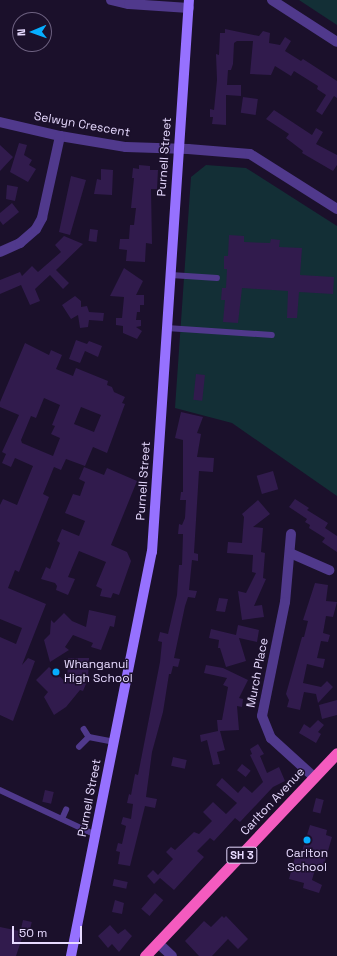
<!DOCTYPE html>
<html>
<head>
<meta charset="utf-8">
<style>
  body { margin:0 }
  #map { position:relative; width:337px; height:956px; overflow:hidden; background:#1b102b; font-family:"Space Grotesk",sans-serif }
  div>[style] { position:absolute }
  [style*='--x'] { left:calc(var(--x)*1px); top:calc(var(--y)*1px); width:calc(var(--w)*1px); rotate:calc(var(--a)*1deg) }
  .green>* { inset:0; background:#132f36 }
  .building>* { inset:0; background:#311b4d; transform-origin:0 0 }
  .service>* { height:5.5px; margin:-2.75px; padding:0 2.75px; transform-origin:2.75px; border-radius:2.75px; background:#50398c }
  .minor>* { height:10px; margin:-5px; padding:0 5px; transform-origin:5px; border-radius:5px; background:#50398c }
  .tertiary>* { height:10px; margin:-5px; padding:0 5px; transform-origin:5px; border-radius:5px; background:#50398c }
  .secondary>* { height:10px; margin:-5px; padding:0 5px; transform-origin:5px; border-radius:5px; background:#9671ff }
  .trunk>* { height:11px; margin:-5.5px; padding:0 5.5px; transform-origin:5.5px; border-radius:5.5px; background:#f45bbf }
  .dots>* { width:11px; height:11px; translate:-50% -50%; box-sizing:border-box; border:2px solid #1b102b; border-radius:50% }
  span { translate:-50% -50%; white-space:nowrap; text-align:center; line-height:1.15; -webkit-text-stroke:3px #1b102b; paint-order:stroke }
  .shield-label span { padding:1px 3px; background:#1b102b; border:1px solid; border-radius:3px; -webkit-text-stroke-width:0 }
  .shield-label { font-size:11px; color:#e7daff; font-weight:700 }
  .street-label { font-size:12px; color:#e7daff }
  .poi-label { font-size:12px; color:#e7daff }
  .left { translate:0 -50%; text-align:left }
  .north { position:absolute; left:12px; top:12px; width:40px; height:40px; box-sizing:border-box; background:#1b102b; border:1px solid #6d6180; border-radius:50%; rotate:268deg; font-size:11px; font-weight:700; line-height:16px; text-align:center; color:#e7daff }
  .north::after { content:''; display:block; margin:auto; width:14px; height:18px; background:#06adff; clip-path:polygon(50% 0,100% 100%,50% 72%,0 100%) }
  .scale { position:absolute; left:12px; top:926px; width:70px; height:18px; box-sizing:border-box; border:2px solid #e7daff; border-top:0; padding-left:5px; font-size:12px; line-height:14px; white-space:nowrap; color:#e7daff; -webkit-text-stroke:3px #1b102b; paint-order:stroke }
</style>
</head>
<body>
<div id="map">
  <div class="green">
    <div style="clip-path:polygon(299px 0,337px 0,337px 25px)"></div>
    <div style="clip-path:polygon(206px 165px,246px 168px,337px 226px,337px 496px,232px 423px,175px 408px,191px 177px)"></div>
  </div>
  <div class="building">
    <div style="clip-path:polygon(225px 29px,259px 36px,263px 31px,270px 33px,269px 43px,280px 45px,285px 37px,291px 41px,285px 51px,301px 61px,303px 59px,337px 81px,337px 98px,334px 96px,322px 115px,316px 111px,326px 95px,317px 89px,318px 86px,294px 71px,291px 76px,275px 66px,271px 75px,250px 74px,253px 41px,237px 41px,234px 43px,233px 64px,231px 70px,228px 70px,227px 85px,241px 85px,241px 96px,226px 95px,226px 125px,212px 124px,213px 117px,210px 117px,210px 109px,214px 110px,217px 80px,216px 54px,219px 55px,220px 33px,225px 33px)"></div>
    <div style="left:243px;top:97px;width:15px;height:16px;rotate:8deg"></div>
    <div style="clip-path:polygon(274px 110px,312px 135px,316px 128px,323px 132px,316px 144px,337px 155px,337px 165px,333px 171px,302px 153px,303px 151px,286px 138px,289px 134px,266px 119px)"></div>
    <div style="clip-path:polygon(19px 143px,27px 145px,24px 155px,32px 160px,29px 165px,36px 169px,28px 182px,10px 172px)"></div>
    <div style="clip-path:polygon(0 145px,13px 157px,0 171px)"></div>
    <div style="clip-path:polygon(139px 165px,150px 166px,150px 170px,158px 170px,157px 189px,151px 189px,152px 244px,146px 243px,145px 262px,126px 261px,127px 250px,119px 249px,120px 239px,129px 239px,130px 225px,134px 225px,136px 208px,131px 208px,134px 178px,132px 178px,133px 168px,139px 169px)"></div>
    <div style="clip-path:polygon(101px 169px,113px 170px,112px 195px,94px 194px,97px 179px,101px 180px)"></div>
    <div style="clip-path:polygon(71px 176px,86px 180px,70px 235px,59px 232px)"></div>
    <div style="clip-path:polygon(7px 185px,18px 187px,15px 201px,6px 199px)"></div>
    <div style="clip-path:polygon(12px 203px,19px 212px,3px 225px,0 221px,0 213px)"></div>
    <div style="left:90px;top:229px;width:8px;height:12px;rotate:7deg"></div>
    <div style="clip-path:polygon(229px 235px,244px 236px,244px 242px,270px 243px,271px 239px,280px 240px,279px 247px,302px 248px,300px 275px,334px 277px,333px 294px,299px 292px,297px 318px,287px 318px,288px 291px,242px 288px,238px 323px,223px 322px,225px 300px,221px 300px,222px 288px,226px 288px,227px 269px,224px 269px,224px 256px,228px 256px)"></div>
    <div style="clip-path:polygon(64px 236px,83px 244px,56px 270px,69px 283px,63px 289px,50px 275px,35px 289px,40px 301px,30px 305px,21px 285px,0 294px,0 280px,20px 272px,22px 276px,32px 266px,38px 272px,61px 252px,55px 245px)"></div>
    <div style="clip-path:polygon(124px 268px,143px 281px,136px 295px,144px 295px,144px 305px,140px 305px,140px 312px,137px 312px,136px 320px,141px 320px,141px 326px,136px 327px,142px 331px,137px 339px,123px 333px,123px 326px,116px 325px,116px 318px,122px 318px,124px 297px,110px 296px)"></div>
    <div style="clip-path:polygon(75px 296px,81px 301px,81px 307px,87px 306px,89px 312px,104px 313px,103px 321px,89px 320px,88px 327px,80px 328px,78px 315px,71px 319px,62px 305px)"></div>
    <div style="clip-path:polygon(76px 340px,87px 344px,89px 341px,102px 346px,98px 357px,85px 351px,80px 363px,69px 359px)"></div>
    <div style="clip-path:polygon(evenodd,25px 343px,49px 355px,51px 350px,62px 355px,56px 369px,73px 376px,76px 368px,108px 381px,107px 385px,112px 387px,114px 392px,125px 397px,122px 403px,125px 404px,107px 453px,93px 447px,85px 466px,66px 459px,61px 470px,54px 467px,43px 494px,49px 497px,19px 572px,15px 570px,8px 588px,46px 604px,22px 665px,28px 658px,35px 661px,13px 721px,0 715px,0 637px,16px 644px,22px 628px,0 619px,0 505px,3px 499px,17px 505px,33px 466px,15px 458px,11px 467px,2px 463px,6px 454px,2px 452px,19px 415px,0 407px,0 402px,25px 343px,44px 398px,60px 405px,52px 425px,55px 426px,51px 434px,60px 438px,53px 456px,22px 443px,21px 440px,31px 416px,36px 418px,44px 398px,25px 343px,81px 407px,101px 415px,94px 432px,74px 424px,81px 407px)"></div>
    <div style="left:196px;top:374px;width:9px;height:26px;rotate:6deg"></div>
    <div style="clip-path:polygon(181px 412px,203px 417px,197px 433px,201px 434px,197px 457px,214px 458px,213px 472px,199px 471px,194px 553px,198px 554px,198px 561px,192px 560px,189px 590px,197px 591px,195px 598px,188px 597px,185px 606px,174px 658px,180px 659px,178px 667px,173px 666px,171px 674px,169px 674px,163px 712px,152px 752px,146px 797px,157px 799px,155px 808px,145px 806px,130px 866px,118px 864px,120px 852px,116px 851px,118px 843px,122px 844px,126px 826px,121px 824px,123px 817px,131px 819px,133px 804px,127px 803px,129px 794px,131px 795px,135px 774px,138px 775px,160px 662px,162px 642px,158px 641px,160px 632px,168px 634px,177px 595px,179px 565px,182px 565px,183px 534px,178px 534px,179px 524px,182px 525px,185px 518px,186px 500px,180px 500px,181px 492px,183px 492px,183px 440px,175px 438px)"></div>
    <div style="clip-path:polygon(84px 467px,104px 475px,107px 468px,137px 481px,111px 545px,127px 552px,131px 561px,119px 595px,113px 593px,111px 598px,100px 596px,102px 589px,96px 586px,106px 562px,79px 551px,68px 577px,75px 579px,68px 595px,56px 590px,57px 586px,55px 583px,41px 579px,46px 567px,50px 569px,60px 543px,57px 541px,62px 529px,79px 536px,85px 521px,65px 513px,73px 494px,80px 496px,85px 482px,79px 479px)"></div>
    <div style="left:273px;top:471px;width:19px;height:17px;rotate:74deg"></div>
    <div style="clip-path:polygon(295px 499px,309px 508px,307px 510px,328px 523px,325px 528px,337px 536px,337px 552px,322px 542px,325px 538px,309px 528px,310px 525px,305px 522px,307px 519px,289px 507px)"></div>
    <div style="clip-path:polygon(258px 500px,270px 514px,253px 527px,263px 528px,261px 552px,265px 553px,263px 578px,266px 579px,254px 606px,262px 605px,264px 617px,242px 620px,238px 591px,246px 593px,256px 573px,252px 572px,253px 555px,227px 553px,228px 542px,242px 543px,244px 517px,242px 514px)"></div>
    <div style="clip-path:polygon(315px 583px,328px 585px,326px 601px,337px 602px,333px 617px,326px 616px,323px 633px,330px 635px,328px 642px,321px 641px,317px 658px,325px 659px,323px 668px,307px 664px,303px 683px,321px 687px,327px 681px,333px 687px,318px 703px,316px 694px,304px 692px,300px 710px,287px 707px,289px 700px,286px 694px,302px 637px,304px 637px,308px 621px,303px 620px)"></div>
    <div style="clip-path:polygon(219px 598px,228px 599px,225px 612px,216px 611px)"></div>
    <div style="clip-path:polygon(89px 610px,116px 616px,114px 627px,110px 626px,101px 650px,91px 647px,93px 643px,73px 635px,65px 647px,69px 650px,50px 662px,44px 640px,50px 634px,51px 620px,54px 623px,64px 613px,72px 621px,86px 627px)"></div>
    <div style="clip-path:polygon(238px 625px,259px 630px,257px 642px,239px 638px,246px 661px,226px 667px,220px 648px,218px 648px,219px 640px,209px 638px,211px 629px,236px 635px)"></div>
    <div style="clip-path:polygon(68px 658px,89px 658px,88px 679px,83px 691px,80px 690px,66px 707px,54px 715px,44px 697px,48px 692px,36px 680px,49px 667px,67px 683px)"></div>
    <div style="clip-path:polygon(206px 665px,223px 668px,248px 680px,239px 698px,243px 699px,242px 707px,237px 706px,239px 730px,220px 731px,225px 750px,217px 752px,220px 764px,213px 765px,207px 740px,201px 742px,200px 735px,218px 731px,217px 720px,222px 720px,228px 687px,223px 685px,227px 678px,204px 673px)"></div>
    <div style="clip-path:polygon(337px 700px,337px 715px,322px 719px,319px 705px)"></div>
    <div style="clip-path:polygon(318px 720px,324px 725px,318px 732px,321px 734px,316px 743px,299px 733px,304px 724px,310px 728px)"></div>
    <div style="clip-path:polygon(258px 744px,264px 754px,260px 756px,267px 773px,279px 767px,285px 781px,273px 787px,240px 822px,235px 818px,214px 841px,210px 838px,197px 851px,204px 857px,174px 890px,160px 878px,154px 884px,147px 876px,153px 870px,158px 875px,173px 859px,166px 852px,171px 847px,175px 850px,194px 832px,199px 834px,212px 821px,203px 812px,213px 802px,226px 814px,237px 803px,216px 785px,222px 778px,238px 793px,244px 786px,252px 793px,263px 782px,250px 755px,252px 754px,250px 749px)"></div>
    <div style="left:173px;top:757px;width:14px;height:9px;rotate:12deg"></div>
    <div style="left:242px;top:764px;width:11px;height:8px;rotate:38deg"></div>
    <div style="left:45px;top:790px;width:9px;height:12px;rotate:13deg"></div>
    <div style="left:316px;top:798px;width:8px;height:14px;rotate:14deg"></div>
    <div style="clip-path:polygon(310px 825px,327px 830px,326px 835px,332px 837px,323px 868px,316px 866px,312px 880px,322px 885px,319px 893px,303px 888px,304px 883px,289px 879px,295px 857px,300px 858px)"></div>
    <div style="left:114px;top:879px;width:14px;height:7px;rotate:12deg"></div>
    <div style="left:155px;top:893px;width:11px;height:21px;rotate:41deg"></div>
    <div style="clip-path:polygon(115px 900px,124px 903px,122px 914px,112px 912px)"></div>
    <div style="clip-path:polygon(222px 916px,224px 918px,226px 916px,248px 939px,238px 949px,228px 939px,212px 956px,199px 956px,185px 941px,204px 921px,211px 927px)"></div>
    <div style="left:23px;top:920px;width:9px;height:10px;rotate:13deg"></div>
    <div style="clip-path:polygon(110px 925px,118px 934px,125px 929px,132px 936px,119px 952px,112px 944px,108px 948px,98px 936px)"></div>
    <div style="clip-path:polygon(0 927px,24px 932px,16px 956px,0 956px)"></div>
  </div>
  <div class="service">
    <div style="--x:171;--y:275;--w:46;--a:3.7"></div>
    <div style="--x:167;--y:328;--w:105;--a:3.8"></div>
    <div style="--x:84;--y:729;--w:9;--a:58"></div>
    <div style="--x:79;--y:747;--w:14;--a:-45"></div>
    <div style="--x:89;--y:737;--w:26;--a:11"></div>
    <div style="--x:0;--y:790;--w:106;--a:25.1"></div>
    <div style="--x:62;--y:819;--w:10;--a:-66"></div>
  </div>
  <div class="minor">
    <div style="--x:111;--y:0;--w:18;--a:13"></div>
    <div style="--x:129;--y:4;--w:60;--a:3.8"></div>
    <div style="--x:0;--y:122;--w:62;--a:13.1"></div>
    <div style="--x:60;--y:136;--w:67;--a:9.5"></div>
    <div style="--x:126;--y:147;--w:62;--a:1.8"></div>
    <div style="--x:188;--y:149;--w:62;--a:4.6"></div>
    <div style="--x:250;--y:154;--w:103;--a:32.3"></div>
    <div style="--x:0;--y:252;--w:22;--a:-24"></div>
    <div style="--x:20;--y:243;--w:21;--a:-41"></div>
    <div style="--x:36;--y:229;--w:13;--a:-61"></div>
    <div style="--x:42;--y:218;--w:84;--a:-77.6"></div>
    <div style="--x:291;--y:534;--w:68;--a:95"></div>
    <div style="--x:285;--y:602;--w:116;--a:101.4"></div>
    <div style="--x:262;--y:716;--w:24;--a:68"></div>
    <div style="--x:271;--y:738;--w:58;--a:42.2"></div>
    <div style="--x:290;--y:553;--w:43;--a:23.6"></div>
    <div style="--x:158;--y:943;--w:19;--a:43"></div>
  </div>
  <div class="tertiary">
    <div style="--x:272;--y:0;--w:77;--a:32.9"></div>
  </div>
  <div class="secondary">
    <div style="--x:71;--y:956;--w:412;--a:-78.7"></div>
    <div style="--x:152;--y:552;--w:553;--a:-86.17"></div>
  </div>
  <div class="trunk">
    <div style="--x:145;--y:956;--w:279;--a:-46.6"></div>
  </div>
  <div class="dots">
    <div style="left:56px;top:672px;background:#06adff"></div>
    <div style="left:307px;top:840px;background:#06adff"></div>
  </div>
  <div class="shield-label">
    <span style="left:242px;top:855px">SH 3</span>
  </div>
  <div class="street-label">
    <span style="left:82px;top:125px;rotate:10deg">Selwyn Crescent</span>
    <span style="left:165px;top:157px;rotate:-86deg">Purnell Street</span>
    <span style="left:144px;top:481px;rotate:-86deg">Purnell Street</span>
    <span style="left:258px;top:673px;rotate:-79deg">Murch Place</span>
    <span style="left:90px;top:798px;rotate:-79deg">Purnell Street</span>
    <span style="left:273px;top:802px;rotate:-47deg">Carlton Avenue</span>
  </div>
  <div class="poi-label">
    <span class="left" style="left:64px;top:672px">Whanganui<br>High School</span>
    <span style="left:307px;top:861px">Carlton<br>School</span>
  </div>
  <div class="north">N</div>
  <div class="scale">50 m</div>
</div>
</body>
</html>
